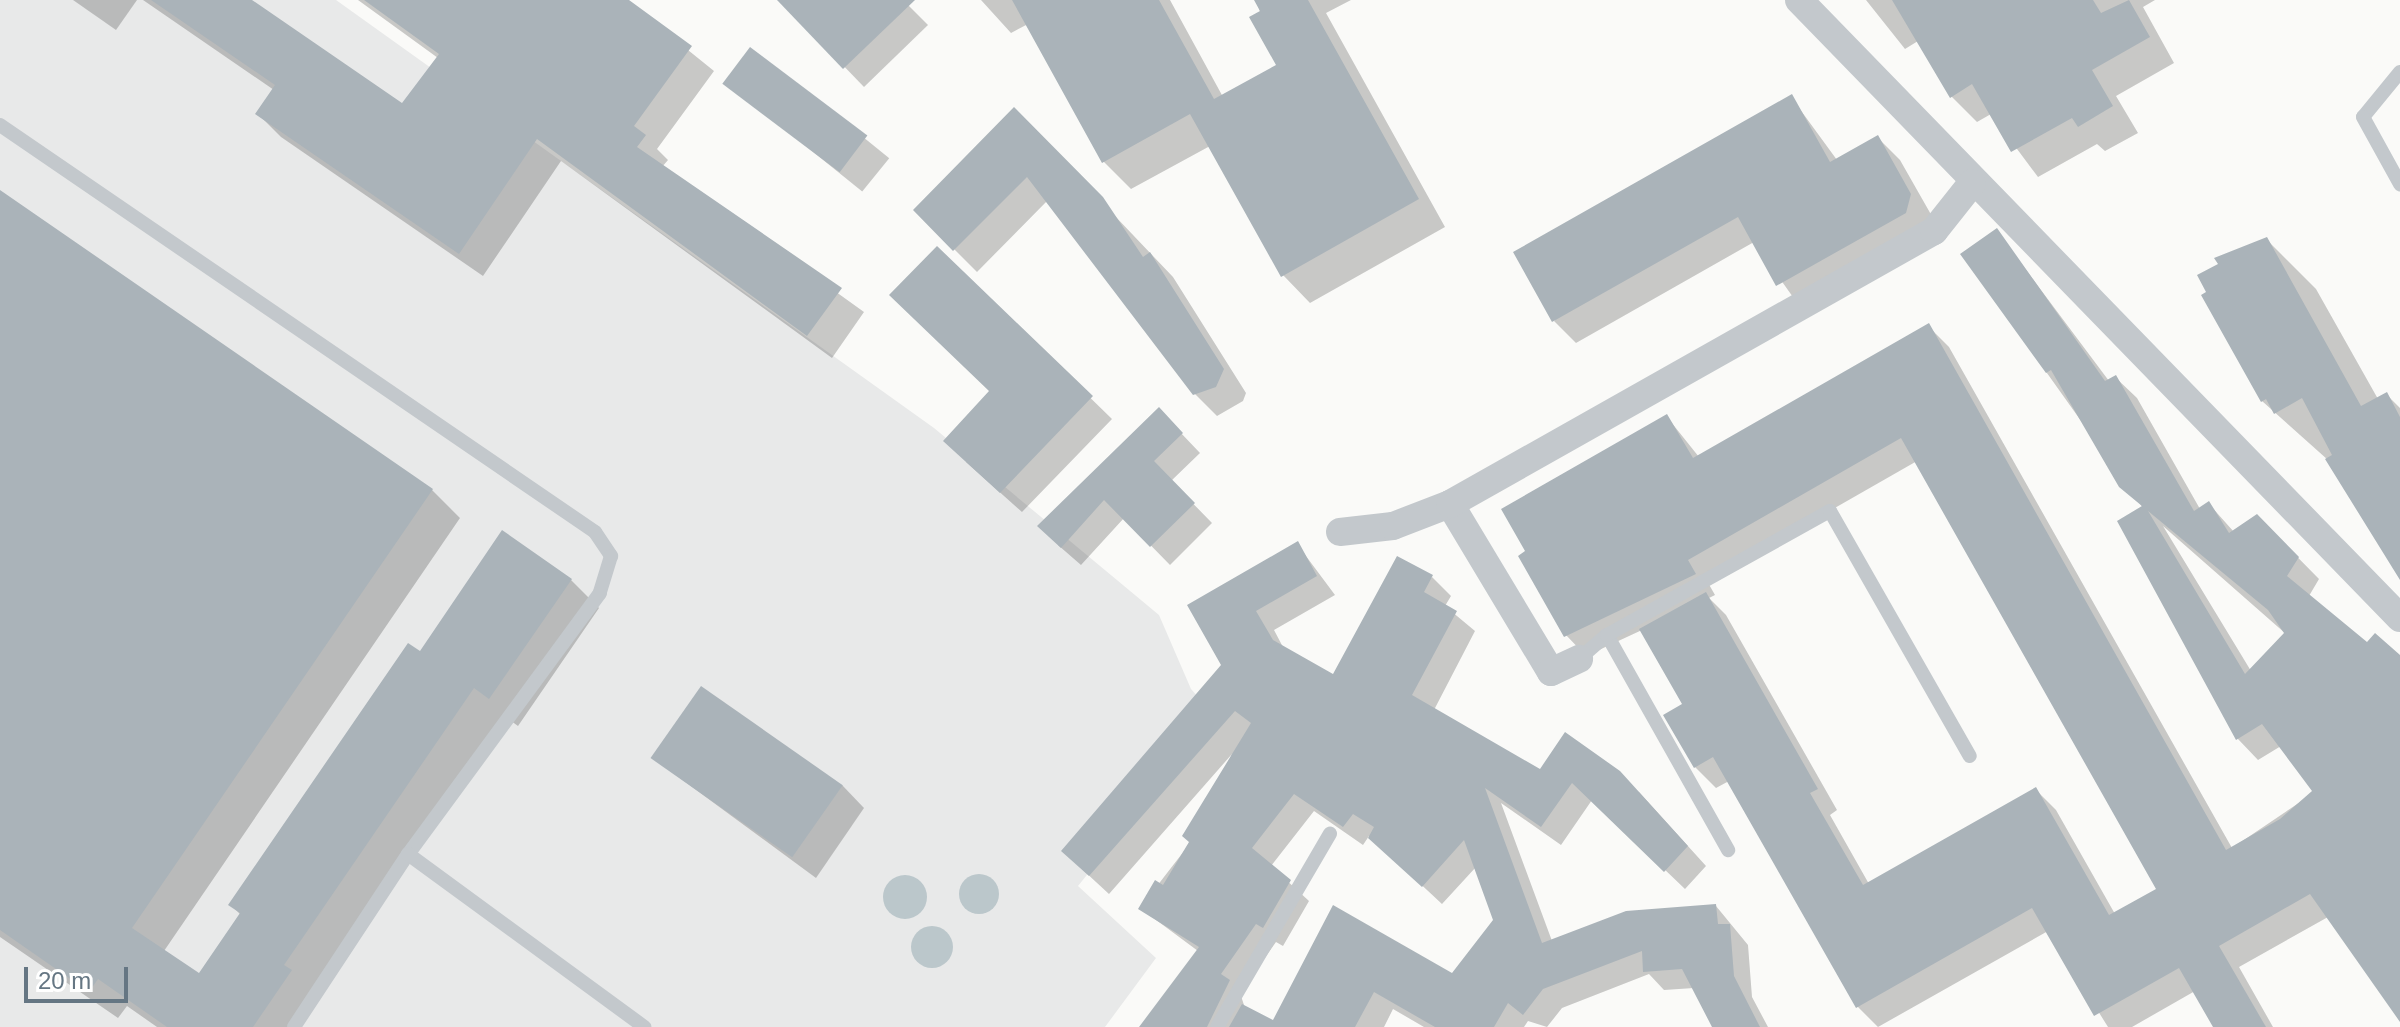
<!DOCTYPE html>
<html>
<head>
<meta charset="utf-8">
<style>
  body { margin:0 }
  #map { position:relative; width:2400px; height:1027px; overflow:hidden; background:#fafaf8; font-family:Helvetica,sans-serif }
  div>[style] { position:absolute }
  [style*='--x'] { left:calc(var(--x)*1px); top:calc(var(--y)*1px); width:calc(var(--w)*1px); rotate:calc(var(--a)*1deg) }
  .built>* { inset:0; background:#e8e9e9 }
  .water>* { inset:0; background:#bbc7cb }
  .round { border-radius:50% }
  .shadow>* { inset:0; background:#0003; transform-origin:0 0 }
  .building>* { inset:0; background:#aab3b9; transform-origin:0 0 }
  .lane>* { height:14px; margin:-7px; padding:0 7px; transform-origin:7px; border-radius:7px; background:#c3c8cc }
  .street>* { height:28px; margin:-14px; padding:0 14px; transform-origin:14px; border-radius:14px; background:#c3c8cc }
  span { translate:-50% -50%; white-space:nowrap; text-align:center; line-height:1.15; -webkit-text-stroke:8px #fff; paint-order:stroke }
  .scale { position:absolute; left:24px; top:967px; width:104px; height:36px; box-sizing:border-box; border:4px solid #657683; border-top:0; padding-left:10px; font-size:24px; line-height:28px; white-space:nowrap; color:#657683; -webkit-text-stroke:6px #fff; paint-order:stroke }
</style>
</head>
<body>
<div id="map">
  <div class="built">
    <div style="clip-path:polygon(0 0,336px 0,934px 428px,1159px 615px,1191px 689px,1215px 716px,1078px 886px,1156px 958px,1105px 1027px,0 1027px)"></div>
  </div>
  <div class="water">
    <div class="round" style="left:959px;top:874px;width:40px;height:40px"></div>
    <div class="round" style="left:883px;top:875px;width:44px;height:44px"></div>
    <div class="round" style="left:911px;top:926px;width:42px;height:42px"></div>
  </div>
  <div class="shadow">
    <div style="clip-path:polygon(73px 0,137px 0,116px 30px)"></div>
    <div style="clip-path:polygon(143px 0,242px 0,403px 106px,438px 58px,358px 0,626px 0,714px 71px,657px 149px,668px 160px,662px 167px,864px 312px,832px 358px,561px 161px,483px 276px,281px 137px,258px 114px,274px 90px)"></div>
    <div style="clip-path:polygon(780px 0,903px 0,928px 25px,864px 87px)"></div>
    <div style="clip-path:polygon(981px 0,1170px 0,1223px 97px,1279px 66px,1256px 0,1351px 0,1326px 13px,1445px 227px,1310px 303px,1283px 275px,1210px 146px,1131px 189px,1104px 162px,1028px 24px,1011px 33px)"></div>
    <div style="clip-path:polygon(1866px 0,2155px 0,2143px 7px,2174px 63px,2116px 96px,2138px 133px,2105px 151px,2097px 144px,2038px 177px,1991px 114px,1977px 122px,1951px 96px,1918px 41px,1905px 49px)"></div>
    <div style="left:810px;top:94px;width:102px;height:43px;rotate:39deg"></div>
    <div style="clip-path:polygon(1791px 97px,1837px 160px,1877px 137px,1900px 160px,1933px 218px,1800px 307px,1754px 242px,1576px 343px,1554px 321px)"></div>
    <div style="clip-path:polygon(1014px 110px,1173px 277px,1246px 393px,1243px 401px,1217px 416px,1195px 394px,1047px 201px,977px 272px,915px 210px)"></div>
    <div style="clip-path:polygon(0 192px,432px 490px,460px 518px,164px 951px,199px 976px,241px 915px,231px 905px,420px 654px,571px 580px,599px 608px,518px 726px,503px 715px,300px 1027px,157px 1027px,127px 1006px,118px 1018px,0 937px)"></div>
    <div style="clip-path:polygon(evenodd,1997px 231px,2109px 381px,2116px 378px,2137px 398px,2200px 509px,2209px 504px,2234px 532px,2257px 516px,2319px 579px,2309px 596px,2367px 644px,2400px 658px,2400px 1019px,2328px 917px,2239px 967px,2273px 1027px,2215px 1027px,2195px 991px,2132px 1027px,2108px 1027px,2048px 931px,1878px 1027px,1858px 1007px,1729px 781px,1716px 788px,1695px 767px,1685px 704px,1642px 630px,1586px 656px,1566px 635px,1667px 417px,1699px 457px,1928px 326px,1949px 347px,2232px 848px,2315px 792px,2281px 746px,2258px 760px,2238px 739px,2143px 508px,1963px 255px,1997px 231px,1917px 461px,2159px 890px,2115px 914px,2056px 810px,2035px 789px,1869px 884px,1830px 815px,1837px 810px,1726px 615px,1709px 598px,1715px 595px,1707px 581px,1917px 461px,1997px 231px,2163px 526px,2286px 634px,2251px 671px,2163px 526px)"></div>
    <div style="clip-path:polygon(2266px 239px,2316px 289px,2378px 399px,2387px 395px,2400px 408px,2400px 572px,2328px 460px,2262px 401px)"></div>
    <div style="clip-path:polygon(937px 248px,1112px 419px,1022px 512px,966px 462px,991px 392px)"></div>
    <div style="clip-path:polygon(1159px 410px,1200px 453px,1171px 481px,1212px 523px,1170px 565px,1124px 518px,1081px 565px,1058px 545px)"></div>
    <div style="clip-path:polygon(evenodd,1297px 544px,1335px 595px,1274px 630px,1284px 649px,1334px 676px,1432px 577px,1451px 596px,1445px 606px,1475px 631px,1434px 710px,1540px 772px,1639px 792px,1706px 866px,1685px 889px,1592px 800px,1561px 845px,1501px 803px,1552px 941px,1716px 906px,1748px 945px,1752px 997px,1768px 1027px,1714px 1027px,1694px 988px,1664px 990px,1649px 974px,1562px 1008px,1547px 1027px,1528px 1021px,1524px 1027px,1424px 1027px,1393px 1009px,1384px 1027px,1142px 1027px,1198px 951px,1140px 908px,1191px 842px,1232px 754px,1109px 894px,1083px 870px,1224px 665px,1190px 605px,1297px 544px,1314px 811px,1363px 845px,1369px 836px,1442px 904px,1476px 867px,1495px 921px,1452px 976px,1334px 907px,1273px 1023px,1245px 1008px,1240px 993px,1276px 942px,1283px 946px,1309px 901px,1271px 866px,1314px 811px)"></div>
    <div style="clip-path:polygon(654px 759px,842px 785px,864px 808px,816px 878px)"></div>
  </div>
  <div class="building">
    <div style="clip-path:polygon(151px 0,252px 0,402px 103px,439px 54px,364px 0,629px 0,692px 46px,634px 126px,646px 135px,637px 147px,842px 288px,807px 336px,537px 139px,459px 254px,255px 114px,275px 85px)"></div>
    <div style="clip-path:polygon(777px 0,915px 0,843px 69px)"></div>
    <div style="clip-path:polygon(1012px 0,1159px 0,1214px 99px,1276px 65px,1249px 17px,1260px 11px,1254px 0,1308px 0,1419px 199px,1281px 277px,1190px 114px,1102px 163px)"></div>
    <div style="clip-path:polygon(1892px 0,2093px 0,2101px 13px,2129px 0,2150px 37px,2092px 70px,2113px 106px,2078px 127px,2072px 118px,2011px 152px,1972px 84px,1950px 98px)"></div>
    <div style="left:750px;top:47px;width:147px;height:46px;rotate:37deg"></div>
    <div style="clip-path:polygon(1792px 94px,1830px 162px,1878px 135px,1911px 194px,1906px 213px,1776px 286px,1738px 217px,1552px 322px,1513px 252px)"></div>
    <div style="clip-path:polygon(1014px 107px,1103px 197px,1143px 257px,1150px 252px,1224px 369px,1216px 387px,1193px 395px,1027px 177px,953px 251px,913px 210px)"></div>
    <div style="clip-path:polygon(0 190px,433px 489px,132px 928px,199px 973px,240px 913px,228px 905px,408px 643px,420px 651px,502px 530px,572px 579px,489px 699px,474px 688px,284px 965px,292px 970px,253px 1027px,167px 1027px,98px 979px,89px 992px,0 930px)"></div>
    <div style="clip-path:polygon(evenodd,1997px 228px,2105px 381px,2116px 375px,2194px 511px,2209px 501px,2229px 533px,2257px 514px,2299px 557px,2287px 576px,2367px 642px,2375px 633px,2400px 655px,2400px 1022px,2310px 894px,2219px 946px,2266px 1027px,2213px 1027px,2179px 968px,2094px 1016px,2032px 908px,1856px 1008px,1713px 757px,1694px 768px,1663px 715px,1682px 704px,1639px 629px,1706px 592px,1818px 789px,1810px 793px,1863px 885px,2036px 787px,2109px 915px,2156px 889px,1901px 438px,1688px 560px,1696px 574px,1564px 637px,1518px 556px,1525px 551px,1501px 509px,1667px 414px,1693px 458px,1929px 323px,2226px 850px,2280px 819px,2312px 791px,2262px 724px,2236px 740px,2117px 521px,2142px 506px,2119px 487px,2051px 370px,2046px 373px,1960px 254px,1997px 228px,2148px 511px,2268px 610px,2284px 633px,2245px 674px,2148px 511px)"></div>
    <div style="clip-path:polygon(2267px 237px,2361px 406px,2387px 392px,2400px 417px,2400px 580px,2325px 459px,2332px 455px,2302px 398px,2274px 414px,2266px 399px,2261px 402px,2201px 295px,2206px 292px,2197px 275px,2218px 264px,2214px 258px)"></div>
    <div style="clip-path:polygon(937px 246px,1093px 396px,1000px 493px,943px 441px,989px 391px,889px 295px)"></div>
    <div style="clip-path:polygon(1159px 407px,1183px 433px,1154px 461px,1195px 503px,1150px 547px,1104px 500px,1061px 548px,1037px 526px)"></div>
    <div style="clip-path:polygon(1298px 541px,1317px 576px,1256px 611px,1273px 640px,1333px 674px,1397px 556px,1433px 575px,1424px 592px,1457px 611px,1412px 695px,1540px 769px,1565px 732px,1620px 771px,1688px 846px,1664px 872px,1572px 783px,1541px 827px,1485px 788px,1542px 943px,1626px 911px,1716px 904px,1718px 924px,1730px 924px,1734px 976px,1760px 1027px,1712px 1027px,1682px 969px,1643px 972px,1642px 951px,1543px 989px,1523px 1015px,1508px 1003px,1494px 1027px,1435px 1027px,1374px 992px,1355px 1027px,1229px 1027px,1242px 1004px,1273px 1020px,1333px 905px,1452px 973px,1493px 920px,1464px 840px,1422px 887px,1368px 838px,1374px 827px,1353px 814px,1343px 827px,1294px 794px,1252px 848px,1291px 880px,1263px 928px,1256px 924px,1221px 974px,1230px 980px,1207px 1027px,1139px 1027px,1199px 947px,1138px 909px,1155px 880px,1163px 885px,1189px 842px,1182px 836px,1251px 723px,1235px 711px,1089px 876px,1061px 851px,1221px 665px,1187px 605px)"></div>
    <div style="left:701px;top:686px;width:173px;height:88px;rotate:35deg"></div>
  </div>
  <div class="lane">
    <div style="--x:2400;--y:72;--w:58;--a:129.4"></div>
    <div style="--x:2363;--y:117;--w:77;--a:61.1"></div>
    <div style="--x:0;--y:125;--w:721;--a:34.37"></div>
    <div style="--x:595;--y:532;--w:29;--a:56"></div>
    <div style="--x:611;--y:556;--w:39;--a:107"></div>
    <div style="--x:600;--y:593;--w:324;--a:126.3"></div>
    <div style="--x:408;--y:854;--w:207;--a:123.4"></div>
    <div style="--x:1607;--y:635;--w:247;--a:60.6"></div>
    <div style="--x:1579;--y:659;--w:37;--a:-41"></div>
    <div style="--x:1607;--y:635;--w:255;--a:-29.1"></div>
    <div style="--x:1830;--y:511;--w:282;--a:60.3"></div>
    <div style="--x:408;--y:854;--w:293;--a:36.2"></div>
    <div style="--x:1217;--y:1027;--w:224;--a:-59.7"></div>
  </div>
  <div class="street">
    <div style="--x:1799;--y:0;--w:862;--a:45.8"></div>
    <div style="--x:1450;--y:504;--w:196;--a:59"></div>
    <div style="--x:1551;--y:672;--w:31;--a:-25"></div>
    <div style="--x:1340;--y:532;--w:53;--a:-6.5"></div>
    <div style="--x:1393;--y:526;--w:61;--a:-21.1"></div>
    <div style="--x:1450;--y:504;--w:556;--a:-29.43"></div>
    <div style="--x:1934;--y:231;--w:61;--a:-51.6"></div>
  </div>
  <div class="scale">20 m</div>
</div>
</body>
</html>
